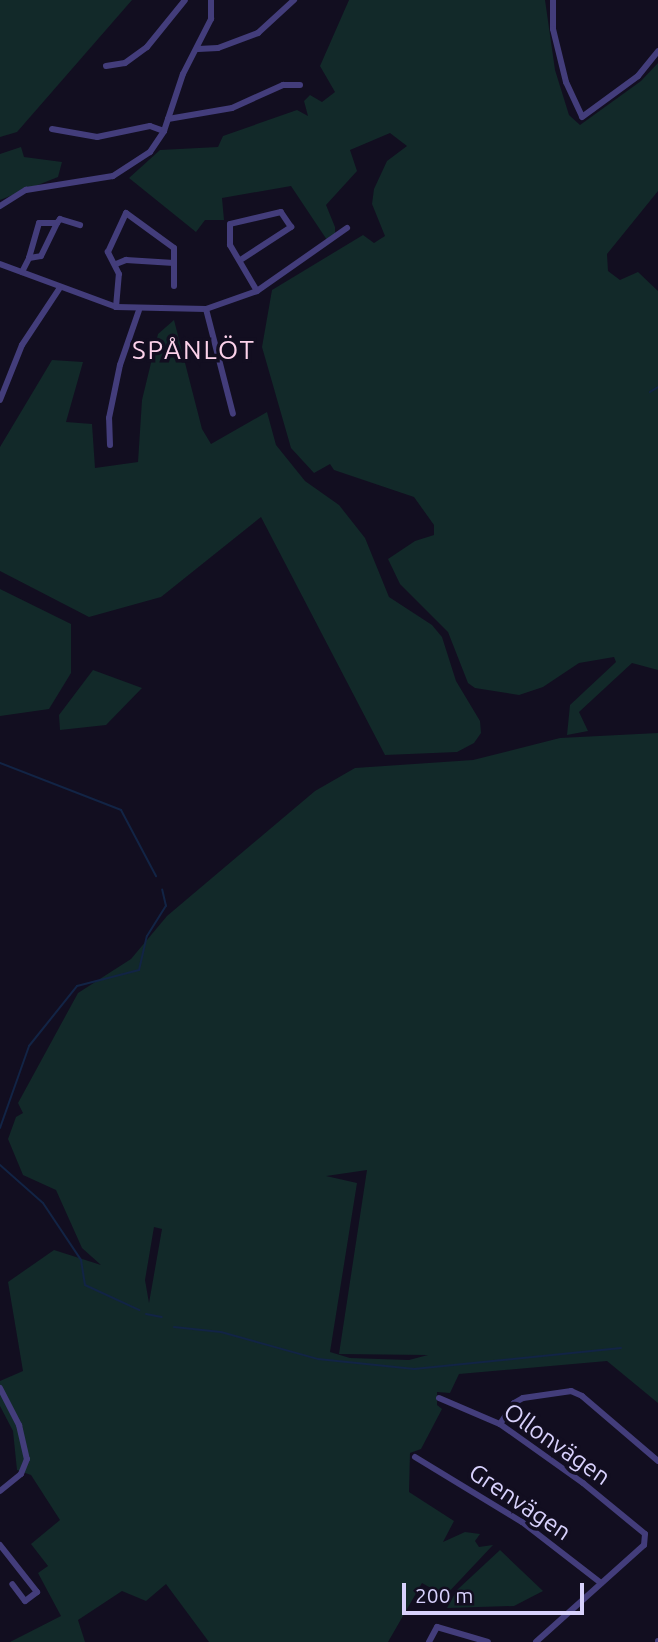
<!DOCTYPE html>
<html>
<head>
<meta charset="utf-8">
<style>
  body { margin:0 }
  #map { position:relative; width:658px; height:1642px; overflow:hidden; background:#120e20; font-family:Ubuntu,sans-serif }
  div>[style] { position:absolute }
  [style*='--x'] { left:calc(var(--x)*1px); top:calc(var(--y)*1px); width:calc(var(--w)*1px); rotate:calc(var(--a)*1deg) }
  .green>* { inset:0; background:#122929 }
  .stream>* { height:2px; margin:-1px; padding:0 1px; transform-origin:1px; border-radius:1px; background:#122445 }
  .street>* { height:6px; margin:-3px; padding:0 3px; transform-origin:3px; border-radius:3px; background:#433d7b }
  span { translate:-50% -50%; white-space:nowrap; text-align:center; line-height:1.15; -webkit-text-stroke:7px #120e20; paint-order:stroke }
  .street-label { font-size:24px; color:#d8d1fc }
  .neighbourhood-label { font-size:26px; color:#fcd2ea; letter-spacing:2px }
  .scale { position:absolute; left:402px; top:1583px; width:182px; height:32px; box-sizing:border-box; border:4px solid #d8d1fc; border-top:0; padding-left:9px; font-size:21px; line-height:24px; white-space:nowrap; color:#d8d1fc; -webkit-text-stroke:5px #120e20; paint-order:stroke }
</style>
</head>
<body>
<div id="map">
  <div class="green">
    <div style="clip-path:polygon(0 0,132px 0,17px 132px,0 137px)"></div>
    <div style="clip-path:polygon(349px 0,545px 0,555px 70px,569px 115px,580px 125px,641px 81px,658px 63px,658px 191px,607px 254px,608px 271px,620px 280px,638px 272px,658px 291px,658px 670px,632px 663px,579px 712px,588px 731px,567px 735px,570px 705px,616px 662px,614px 657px,579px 663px,543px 687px,519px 695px,475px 688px,468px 683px,448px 632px,400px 584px,388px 559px,415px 541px,434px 535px,434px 525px,414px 497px,334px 470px,330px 464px,314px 473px,291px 448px,262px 347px,272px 290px,363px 235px,374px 243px,385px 236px,372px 204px,374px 189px,387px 161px,407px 146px,390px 133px,350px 150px,357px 171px,326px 205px,335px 227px,335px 234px,327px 240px,291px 186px,222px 198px,224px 220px,205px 220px,196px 232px,129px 178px,160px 150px,218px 147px,223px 136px,297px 110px,308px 116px,304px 101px,310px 95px,322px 102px,335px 92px,320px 66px)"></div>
    <div style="clip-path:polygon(21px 147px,24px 157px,62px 162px,58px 177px,0 200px,0 154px)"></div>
    <div style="clip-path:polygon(174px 320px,202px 429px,211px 444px,267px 412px,276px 445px,305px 481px,339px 505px,365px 538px,389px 597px,432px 625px,442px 637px,456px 681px,480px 721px,481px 733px,474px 743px,457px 752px,385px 755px,261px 517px,161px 597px,89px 617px,0 571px,0 447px,52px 360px,83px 362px,66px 422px,92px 424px,95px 468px,138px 462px,142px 400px,158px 334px)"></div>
    <div style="clip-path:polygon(0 589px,71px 624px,71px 673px,49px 709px,0 716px)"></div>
    <div style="clip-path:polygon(93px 670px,142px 688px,106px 725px,60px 730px,59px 715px)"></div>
    <div style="clip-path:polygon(evenodd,658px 733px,658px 1403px,607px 1361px,459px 1374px,450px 1393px,437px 1392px,437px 1405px,442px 1409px,421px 1449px,410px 1453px,409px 1492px,454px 1521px,443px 1542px,465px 1532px,480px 1534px,475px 1541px,479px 1547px,493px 1545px,445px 1596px,422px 1583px,388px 1642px,209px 1642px,166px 1584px,146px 1601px,122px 1591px,78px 1620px,85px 1642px,10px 1642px,61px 1616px,38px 1573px,48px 1566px,31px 1544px,60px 1520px,31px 1475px,17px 1470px,13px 1431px,0 1406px,0 1381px,23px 1371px,8px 1282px,54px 1250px,101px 1265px,82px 1248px,56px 1190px,23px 1175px,8px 1139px,16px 1117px,23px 1113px,18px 1103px,78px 993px,131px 959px,167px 916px,315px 791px,355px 768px,473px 760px,560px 738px,658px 733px,367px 1170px,339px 1354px,428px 1355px,409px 1360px,350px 1358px,330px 1352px,357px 1183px,326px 1176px,367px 1170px,658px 733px,154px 1227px,162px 1229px,149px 1303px,145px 1280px,154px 1227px)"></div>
    <div style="clip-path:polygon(500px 1550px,543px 1591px,514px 1606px,447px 1608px,457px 1590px)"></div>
  </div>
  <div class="stream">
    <div style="--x:650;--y:392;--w:9;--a:-32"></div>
    <div style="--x:0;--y:763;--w:130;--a:21.2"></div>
    <div style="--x:121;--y:810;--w:75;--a:62.1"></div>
    <div style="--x:0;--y:1128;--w:87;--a:-70.5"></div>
    <div style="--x:29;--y:1046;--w:77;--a:-51.3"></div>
    <div style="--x:77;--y:986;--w:64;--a:-14.5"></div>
    <div style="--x:139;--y:970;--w:35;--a:-77"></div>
    <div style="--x:147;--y:936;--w:36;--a:-58"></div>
    <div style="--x:166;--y:906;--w:17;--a:-103"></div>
    <div style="--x:0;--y:1165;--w:57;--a:41.5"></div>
    <div style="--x:43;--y:1203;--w:69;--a:56.3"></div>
    <div style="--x:81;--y:1260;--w:25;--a:81"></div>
    <div style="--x:85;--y:1285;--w:60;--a:24.8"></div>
    <div style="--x:146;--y:1314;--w:16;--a:11"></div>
    <div style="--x:174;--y:1327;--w:47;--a:6.1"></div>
    <div style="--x:221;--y:1332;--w:101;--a:15.6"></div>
    <div style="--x:318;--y:1359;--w:97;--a:5.9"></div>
    <div style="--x:414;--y:1369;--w:208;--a:-5.8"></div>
  </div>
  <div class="street">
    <div style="--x:553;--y:0;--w:29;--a:90"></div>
    <div style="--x:553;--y:29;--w:55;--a:76.2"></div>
    <div style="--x:566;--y:82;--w:38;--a:65"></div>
    <div style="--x:582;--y:117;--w:69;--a:-36.2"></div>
    <div style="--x:638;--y:76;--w:32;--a:-51"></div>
    <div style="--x:198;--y:49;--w:20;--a:-3"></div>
    <div style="--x:218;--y:48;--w:43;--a:-20.6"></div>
    <div style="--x:258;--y:33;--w:49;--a:-42.5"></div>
    <div style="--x:106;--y:66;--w:19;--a:-9"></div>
    <div style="--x:125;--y:63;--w:27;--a:-36"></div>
    <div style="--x:147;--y:47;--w:60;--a:-51"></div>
    <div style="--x:168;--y:119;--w:65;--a:-9.8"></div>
    <div style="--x:232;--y:108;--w:56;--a:-24.3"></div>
    <div style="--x:283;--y:85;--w:17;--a:0"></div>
    <div style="--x:52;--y:129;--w:46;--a:10.1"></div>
    <div style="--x:97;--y:137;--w:54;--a:-11.7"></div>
    <div style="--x:150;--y:126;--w:15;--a:20"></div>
    <div style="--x:0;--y:206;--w:31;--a:-32"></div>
    <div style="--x:26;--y:190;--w:88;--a:-9.1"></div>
    <div style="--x:113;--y:176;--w:44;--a:-33"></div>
    <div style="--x:150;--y:152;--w:25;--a:-56"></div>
    <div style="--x:164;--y:131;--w:60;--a:-71.6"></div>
    <div style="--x:183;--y:74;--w:62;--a:-63"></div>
    <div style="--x:211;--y:19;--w:19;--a:-90"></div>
    <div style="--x:57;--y:223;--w:5;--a:-53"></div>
    <div style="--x:60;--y:219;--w:21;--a:17"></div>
    <div style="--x:242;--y:259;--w:59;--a:-33.1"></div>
    <div style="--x:291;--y:227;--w:18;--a:-124"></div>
    <div style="--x:281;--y:212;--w:52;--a:166.8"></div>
    <div style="--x:230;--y:224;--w:21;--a:90"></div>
    <div style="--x:230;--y:245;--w:53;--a:59.6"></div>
    <div style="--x:0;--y:264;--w:124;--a:20.3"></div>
    <div style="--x:116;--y:307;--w:90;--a:1.3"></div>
    <div style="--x:206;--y:309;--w:54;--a:-19.4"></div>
    <div style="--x:257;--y:291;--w:110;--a:-35"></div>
    <div style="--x:116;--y:264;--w:11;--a:-22"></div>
    <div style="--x:126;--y:260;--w:48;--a:3.6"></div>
    <div style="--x:22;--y:272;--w:16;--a:-63"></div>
    <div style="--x:29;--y:258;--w:12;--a:-9"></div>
    <div style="--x:41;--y:256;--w:37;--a:-64"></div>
    <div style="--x:57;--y:223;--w:18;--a:180"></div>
    <div style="--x:39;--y:223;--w:36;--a:106"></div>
    <div style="--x:116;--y:307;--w:33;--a:-85"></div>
    <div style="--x:119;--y:274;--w:25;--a:-117"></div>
    <div style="--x:108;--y:252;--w:43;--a:-65.2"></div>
    <div style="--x:126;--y:213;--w:59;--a:36.1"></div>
    <div style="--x:174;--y:248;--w:38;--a:90"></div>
    <div style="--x:206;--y:309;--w:108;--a:75.6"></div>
    <div style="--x:0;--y:400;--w:59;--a:-68.2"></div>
    <div style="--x:22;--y:345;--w:67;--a:-56.5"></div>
    <div style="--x:110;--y:445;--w:27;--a:-92"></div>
    <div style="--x:109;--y:418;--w:54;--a:-78.3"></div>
    <div style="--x:120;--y:365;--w:58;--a:-70.9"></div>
    <div style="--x:0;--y:1388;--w:42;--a:62.8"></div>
    <div style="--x:19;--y:1425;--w:35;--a:77"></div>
    <div style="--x:27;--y:1459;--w:16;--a:112"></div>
    <div style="--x:21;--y:1474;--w:27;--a:141"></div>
    <div style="--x:439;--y:1398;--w:66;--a:23.1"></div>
    <div style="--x:500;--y:1424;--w:102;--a:35.4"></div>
    <div style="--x:583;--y:1483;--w:80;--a:39.4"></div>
    <div style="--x:645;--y:1534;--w:11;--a:95"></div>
    <div style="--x:644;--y:1545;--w:145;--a:138.1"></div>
    <div style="--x:500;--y:1424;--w:25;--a:-56"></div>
    <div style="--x:514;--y:1403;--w:10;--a:-29"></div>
    <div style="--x:523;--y:1398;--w:49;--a:-8.3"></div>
    <div style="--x:571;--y:1391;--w:12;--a:24"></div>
    <div style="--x:582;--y:1396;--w:100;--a:40.5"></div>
    <div style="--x:415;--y:1457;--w:125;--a:31.3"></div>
    <div style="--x:522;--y:1522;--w:100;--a:37.7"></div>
    <div style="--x:0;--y:1545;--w:60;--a:51.8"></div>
    <div style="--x:37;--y:1592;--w:15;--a:143"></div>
    <div style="--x:25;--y:1601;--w:21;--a:-127"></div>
    <div style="--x:429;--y:1642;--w:17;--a:-62"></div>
    <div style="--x:437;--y:1627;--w:53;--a:16.4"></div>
    <div style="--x:658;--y:1642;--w:1;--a:-90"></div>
  </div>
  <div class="street-label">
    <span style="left:557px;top:1444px;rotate:35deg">Ollonvägen</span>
    <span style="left:520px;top:1502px;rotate:34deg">Grenvägen</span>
  </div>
  <div class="neighbourhood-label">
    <span style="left:194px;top:350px">SPÅNLÖT</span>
  </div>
  <div class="scale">200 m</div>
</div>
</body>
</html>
